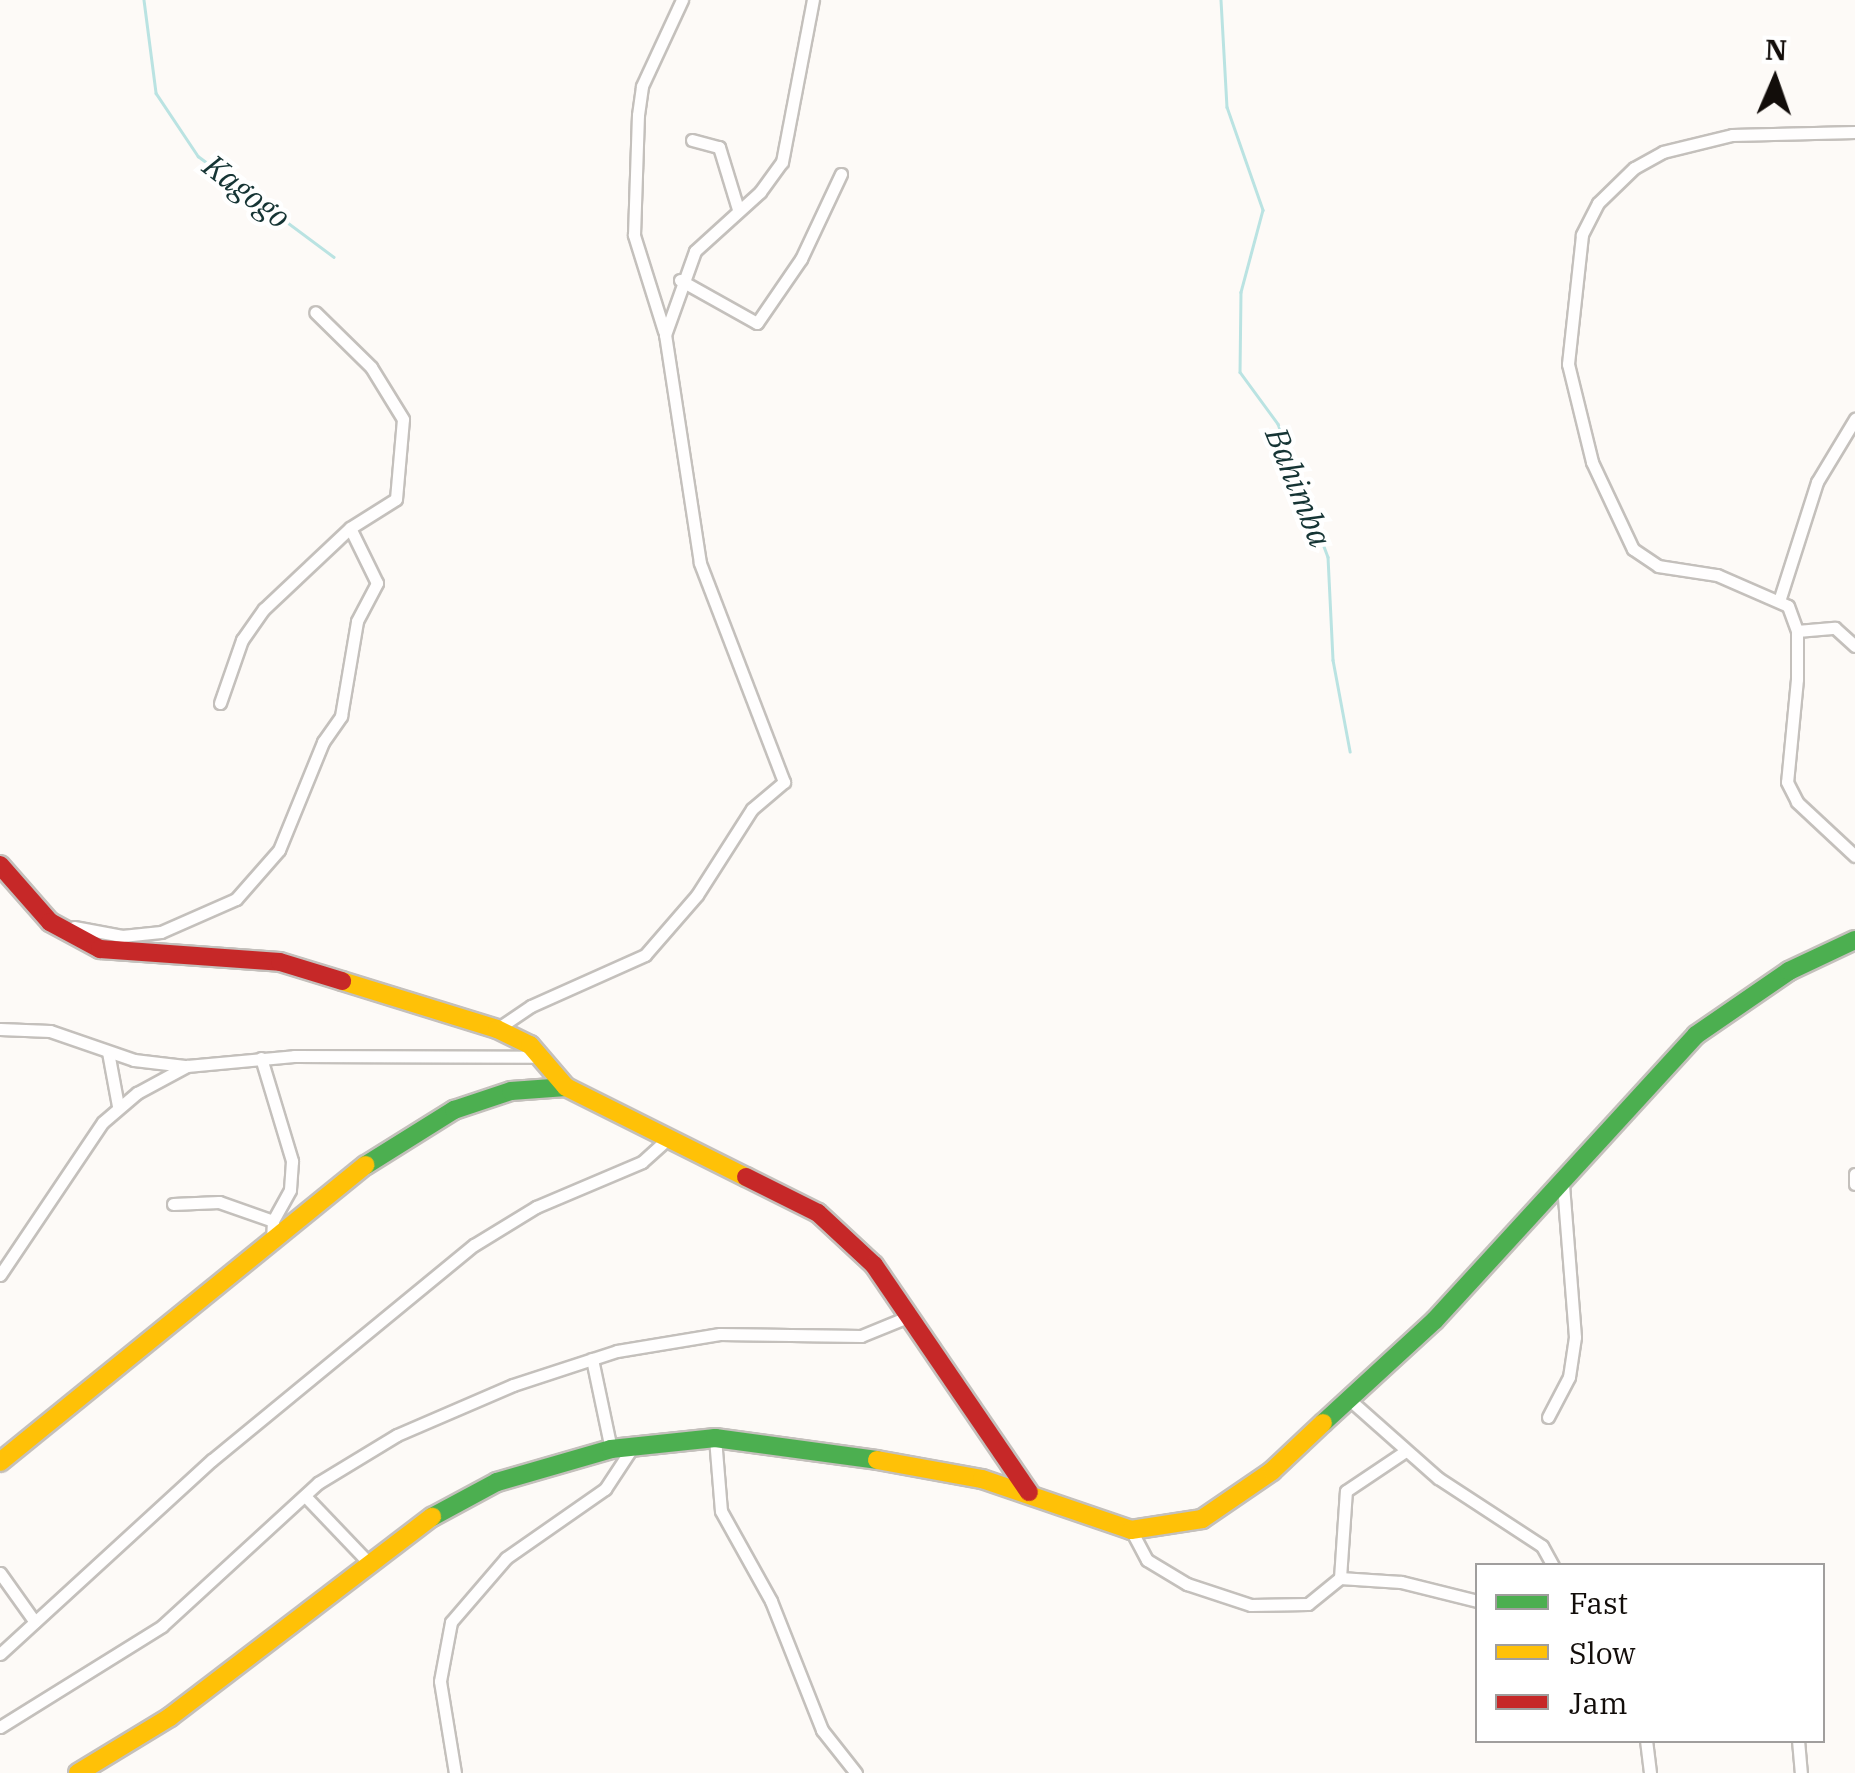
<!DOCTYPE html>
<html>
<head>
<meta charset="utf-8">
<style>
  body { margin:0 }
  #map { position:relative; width:1855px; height:1773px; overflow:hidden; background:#fdfaf7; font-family:"IBM Plex Serif",serif }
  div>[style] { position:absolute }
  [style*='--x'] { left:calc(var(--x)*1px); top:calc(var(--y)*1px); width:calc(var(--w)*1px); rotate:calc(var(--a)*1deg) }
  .stream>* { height:2.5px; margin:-1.25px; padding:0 1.25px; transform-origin:1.25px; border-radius:1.25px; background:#bae3e2 }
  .roads { filter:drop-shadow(2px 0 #c4c0bc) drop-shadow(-2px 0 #c4c0bc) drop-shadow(0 2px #c4c0bc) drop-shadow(0 -2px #c4c0bc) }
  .street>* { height:11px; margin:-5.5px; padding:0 5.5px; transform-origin:5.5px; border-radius:5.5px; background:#fffefe }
  .fast>* { height:18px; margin:-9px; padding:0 9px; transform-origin:9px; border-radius:9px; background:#4caf50 }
  .slow>* { height:18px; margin:-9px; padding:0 9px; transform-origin:9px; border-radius:9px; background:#ffc107 }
  .jam>* { height:18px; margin:-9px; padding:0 9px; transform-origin:9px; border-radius:9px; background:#c62828 }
  span { translate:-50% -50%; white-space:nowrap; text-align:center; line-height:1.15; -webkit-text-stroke:9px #fff; paint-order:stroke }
  .water-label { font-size:32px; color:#153434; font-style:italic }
  .legend { position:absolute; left:1475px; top:1563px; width:350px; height:180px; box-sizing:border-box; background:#fff; border:2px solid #a09e9d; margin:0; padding:12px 18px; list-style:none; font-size:30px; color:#120d0a }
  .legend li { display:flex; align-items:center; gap:20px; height:50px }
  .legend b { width:50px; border:2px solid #a09e9d }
  .north { position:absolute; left:1725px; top:30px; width:100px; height:100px; -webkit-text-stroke:8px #fff; paint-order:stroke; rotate:2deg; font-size:28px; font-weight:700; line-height:40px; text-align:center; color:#120d0a }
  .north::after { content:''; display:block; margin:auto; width:35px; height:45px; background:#120d0a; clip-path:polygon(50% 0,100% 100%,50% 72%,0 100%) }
</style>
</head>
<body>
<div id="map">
  <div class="stream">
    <div style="--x:144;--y:0;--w:94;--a:82.6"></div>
    <div style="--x:156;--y:93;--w:76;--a:56.3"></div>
    <div style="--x:198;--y:156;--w:169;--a:36.6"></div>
    <div style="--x:1221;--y:0;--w:107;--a:86.8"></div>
    <div style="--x:1227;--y:107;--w:109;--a:70.7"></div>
    <div style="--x:1263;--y:210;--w:85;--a:105"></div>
    <div style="--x:1241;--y:292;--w:80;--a:90.7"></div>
    <div style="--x:1240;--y:372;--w:64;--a:53.8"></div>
    <div style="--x:1278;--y:424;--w:142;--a:69.4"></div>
    <div style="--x:1328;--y:557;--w:103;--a:87.2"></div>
    <div style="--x:1333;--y:660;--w:93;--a:79.4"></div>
  </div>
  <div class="roads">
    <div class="street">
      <div style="--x:1855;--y:132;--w:123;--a:178.6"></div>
      <div style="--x:1732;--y:135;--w:71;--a:166.2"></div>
      <div style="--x:1663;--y:152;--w:33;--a:151"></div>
      <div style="--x:1634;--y:168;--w:50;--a:135.8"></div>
      <div style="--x:1598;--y:203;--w:36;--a:117"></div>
      <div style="--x:1582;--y:235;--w:130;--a:96.2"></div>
      <div style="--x:1568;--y:364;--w:101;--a:76.2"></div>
      <div style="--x:1592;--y:462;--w:96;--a:64.8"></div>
      <div style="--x:1633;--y:549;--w:30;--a:34"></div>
      <div style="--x:1658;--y:566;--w:60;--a:8.7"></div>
      <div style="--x:1717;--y:575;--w:77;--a:23.6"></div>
      <div style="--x:1788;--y:606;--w:27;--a:70"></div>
      <div style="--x:1797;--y:631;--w:48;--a:90"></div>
      <div style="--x:1797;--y:679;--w:103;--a:95.5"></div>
      <div style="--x:1787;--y:782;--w:22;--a:63"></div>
      <div style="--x:1797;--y:802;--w:79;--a:43"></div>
      <div style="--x:692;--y:140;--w:28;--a:15"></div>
      <div style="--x:719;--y:147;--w:65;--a:73"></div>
      <div style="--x:680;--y:280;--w:88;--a:29.2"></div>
      <div style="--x:757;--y:323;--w:78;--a:-55.5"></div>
      <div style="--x:801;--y:259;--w:94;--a:-64.8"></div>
      <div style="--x:664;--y:331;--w:101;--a:-107.4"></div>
      <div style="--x:634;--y:235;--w:120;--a:-88.1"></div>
      <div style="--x:638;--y:115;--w:29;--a:-82"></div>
      <div style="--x:642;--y:86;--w:95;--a:-65.1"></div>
      <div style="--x:1780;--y:598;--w:122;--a:-72.3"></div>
      <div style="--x:1817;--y:482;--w:74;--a:-58.9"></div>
      <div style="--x:1797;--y:631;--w:38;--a:-5"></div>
      <div style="--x:1835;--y:628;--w:27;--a:42"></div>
      <div style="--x:220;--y:703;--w:67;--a:-70.8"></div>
      <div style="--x:242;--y:640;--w:38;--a:-55"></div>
      <div style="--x:264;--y:609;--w:118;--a:-43.3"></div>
      <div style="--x:74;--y:927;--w:49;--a:10.6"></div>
      <div style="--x:122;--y:936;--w:39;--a:-6"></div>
      <div style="--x:161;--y:932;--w:82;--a:-23.7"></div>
      <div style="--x:236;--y:899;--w:65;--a:-48.7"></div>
      <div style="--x:279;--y:850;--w:117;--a:-67.8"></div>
      <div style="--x:323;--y:742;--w:32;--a:-55"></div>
      <div style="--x:341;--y:716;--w:96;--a:-80.4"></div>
      <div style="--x:357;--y:621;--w:43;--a:-62.2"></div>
      <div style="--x:377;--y:583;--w:61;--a:-116.1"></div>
      <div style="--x:350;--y:528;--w:54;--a:-32.2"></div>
      <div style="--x:396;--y:499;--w:80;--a:-85"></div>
      <div style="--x:403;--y:419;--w:61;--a:-121.6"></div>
      <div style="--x:371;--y:367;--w:78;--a:-135.5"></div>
      <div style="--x:0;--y:1029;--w:50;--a:2.3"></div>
      <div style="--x:50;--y:1031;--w:89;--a:19"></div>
      <div style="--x:134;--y:1060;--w:51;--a:6.7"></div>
      <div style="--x:497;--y:1029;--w:41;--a:-34.1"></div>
      <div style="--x:531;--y:1006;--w:125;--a:-24.1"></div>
      <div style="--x:645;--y:955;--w:79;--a:-49.1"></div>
      <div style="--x:697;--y:895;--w:102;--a:-57.4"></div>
      <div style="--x:752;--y:809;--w:42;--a:-40.2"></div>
      <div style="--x:784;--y:782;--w:235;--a:-111"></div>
      <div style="--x:700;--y:563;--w:231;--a:-98.7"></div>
      <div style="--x:665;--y:335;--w:89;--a:-70.3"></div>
      <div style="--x:695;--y:251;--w:88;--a:-42.2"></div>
      <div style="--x:760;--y:192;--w:37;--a:-54"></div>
      <div style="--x:782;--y:162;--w:165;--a:-79.2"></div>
      <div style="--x:108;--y:1052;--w:55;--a:79.5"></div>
      <div style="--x:261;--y:1058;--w:108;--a:73.2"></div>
      <div style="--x:292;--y:1161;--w:29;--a:94"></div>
      <div style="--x:290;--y:1190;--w:35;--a:119"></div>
      <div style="--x:273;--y:1221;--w:18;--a:93"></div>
      <div style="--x:1855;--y:1174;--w:10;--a:90"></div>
      <div style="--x:173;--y:1204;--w:46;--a:-2.5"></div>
      <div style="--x:219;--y:1202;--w:57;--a:19.4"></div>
      <div style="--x:0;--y:1275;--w:184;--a:-56.1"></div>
      <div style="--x:103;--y:1122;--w:45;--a:-40.5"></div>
      <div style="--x:137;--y:1093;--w:57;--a:-28.4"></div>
      <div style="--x:187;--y:1066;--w:107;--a:-5.3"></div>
      <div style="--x:294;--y:1056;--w:245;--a:0.2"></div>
      <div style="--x:592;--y:1359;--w:92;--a:78.1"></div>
      <div style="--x:1351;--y:1401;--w:116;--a:41.5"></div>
      <div style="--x:1438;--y:1478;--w:124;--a:33.2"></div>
      <div style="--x:1542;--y:1546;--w:23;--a:61"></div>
      <div style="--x:1548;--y:1417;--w:45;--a:-62.3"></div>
      <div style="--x:1569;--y:1377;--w:40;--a:-81.5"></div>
      <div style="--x:1575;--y:1337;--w:153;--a:-94.5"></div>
      <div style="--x:715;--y:1438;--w:73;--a:85.3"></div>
      <div style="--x:721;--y:1511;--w:103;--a:60.9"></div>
      <div style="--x:771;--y:1601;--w:139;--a:68.4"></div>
      <div style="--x:822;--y:1730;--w:55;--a:51.7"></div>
      <div style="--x:305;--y:1496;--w:93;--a:46.3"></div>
      <div style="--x:1131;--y:1530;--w:34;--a:62"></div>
      <div style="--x:1147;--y:1560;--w:47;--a:31"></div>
      <div style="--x:1187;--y:1584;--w:67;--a:18.2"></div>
      <div style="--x:1251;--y:1605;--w:57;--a:-1"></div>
      <div style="--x:1308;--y:1604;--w:41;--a:-39.1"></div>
      <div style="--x:1340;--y:1578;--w:87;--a:-86.1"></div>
      <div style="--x:1346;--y:1491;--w:70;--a:-33.9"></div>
      <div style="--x:0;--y:1573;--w:60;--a:54.5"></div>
      <div style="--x:1340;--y:1578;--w:61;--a:3.8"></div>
      <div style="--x:1401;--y:1582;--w:79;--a:13.9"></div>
      <div style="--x:0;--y:1654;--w:287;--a:-42.5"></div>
      <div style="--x:212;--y:1460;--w:339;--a:-39.4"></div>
      <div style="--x:474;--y:1245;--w:73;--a:-31.5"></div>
      <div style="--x:536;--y:1207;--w:115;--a:-23"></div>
      <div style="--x:642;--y:1162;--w:36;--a:-42"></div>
      <div style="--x:0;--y:1727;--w:191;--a:-31.9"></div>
      <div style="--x:162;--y:1626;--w:212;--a:-42.5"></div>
      <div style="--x:318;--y:1483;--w:92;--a:-31.3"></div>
      <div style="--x:397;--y:1435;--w:126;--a:-23.3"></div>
      <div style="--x:513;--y:1385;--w:109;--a:-18.1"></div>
      <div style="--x:617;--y:1351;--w:104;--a:-9.4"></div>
      <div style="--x:720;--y:1334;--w:141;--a:0.8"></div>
      <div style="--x:861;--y:1336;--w:48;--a:-22.2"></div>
      <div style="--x:1646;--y:1740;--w:33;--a:83"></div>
      <div style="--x:1798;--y:1740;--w:33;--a:85"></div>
      <div style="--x:455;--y:1773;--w:93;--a:-99.3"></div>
      <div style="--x:440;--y:1681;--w:60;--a:-79.4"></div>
      <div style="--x:451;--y:1622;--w:84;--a:-49.3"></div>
      <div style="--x:506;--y:1558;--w:121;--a:-34.9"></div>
      <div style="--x:605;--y:1489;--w:49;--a:-56.6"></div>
    </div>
    <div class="fast">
      <div style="--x:366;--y:1165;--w:104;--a:-32"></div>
      <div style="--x:454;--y:1110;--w:60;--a:-18.4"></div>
      <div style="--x:511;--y:1091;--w:55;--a:-4.2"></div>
      <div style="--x:1323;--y:1423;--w:152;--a:-42.6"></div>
      <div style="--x:1435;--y:1320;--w:386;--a:-47.5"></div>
      <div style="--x:1696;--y:1035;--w:113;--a:-34.5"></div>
      <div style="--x:1789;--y:971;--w:73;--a:-25.2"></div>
      <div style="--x:432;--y:1517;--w:74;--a:-28.3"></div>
      <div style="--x:497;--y:1482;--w:119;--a:-16.1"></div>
      <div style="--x:611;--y:1449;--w:105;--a:-6"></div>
      <div style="--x:715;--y:1438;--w:163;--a:7.7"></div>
    </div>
    <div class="slow">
      <div style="--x:342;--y:981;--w:162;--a:17.2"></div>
      <div style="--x:497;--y:1029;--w:37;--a:26"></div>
      <div style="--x:530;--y:1045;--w:55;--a:49.4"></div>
      <div style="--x:566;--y:1087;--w:201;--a:26.6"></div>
      <div style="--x:877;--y:1460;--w:107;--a:10.3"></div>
      <div style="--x:982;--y:1479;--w:157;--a:18.9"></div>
      <div style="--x:1131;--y:1530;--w:72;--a:-8.8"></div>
      <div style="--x:1202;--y:1519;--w:85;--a:-34.4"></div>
      <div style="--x:1272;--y:1471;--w:70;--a:-43.3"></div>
      <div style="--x:0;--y:1462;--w:471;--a:-39.1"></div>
      <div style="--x:78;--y:1773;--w:108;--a:-31.3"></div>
      <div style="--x:170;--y:1717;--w:330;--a:-37.4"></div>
    </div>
    <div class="jam">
      <div style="--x:0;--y:865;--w:76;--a:48.7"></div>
      <div style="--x:50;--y:922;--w:57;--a:28.4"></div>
      <div style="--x:100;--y:949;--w:180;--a:4.1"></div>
      <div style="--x:280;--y:962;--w:65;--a:17"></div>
      <div style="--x:746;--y:1177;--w:80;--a:26.6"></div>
      <div style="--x:818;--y:1213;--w:76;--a:42.9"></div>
      <div style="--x:874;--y:1265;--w:275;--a:55.7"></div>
    </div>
  </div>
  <div class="water-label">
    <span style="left:247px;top:191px;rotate:37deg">Kagogo</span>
    <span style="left:1299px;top:487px;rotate:68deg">Bahimba</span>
  </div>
  <ul class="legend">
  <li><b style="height:12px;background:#4caf50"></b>Fast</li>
  <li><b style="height:12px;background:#ffc107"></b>Slow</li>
  <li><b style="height:12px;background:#c62828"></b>Jam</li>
  </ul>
  <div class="north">N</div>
</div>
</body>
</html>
